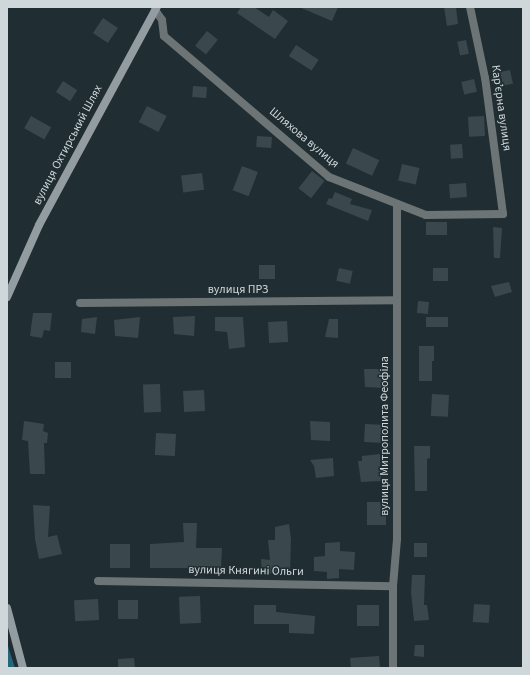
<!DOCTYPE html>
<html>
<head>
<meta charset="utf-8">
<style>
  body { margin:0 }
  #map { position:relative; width:530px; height:675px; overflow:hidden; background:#202d32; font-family:"Source Sans 3",sans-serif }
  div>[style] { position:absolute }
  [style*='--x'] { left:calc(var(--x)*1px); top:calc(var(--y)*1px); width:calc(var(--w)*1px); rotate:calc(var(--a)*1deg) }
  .forest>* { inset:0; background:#25667b }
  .building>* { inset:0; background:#3a484e; transform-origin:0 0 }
  .minor>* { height:8px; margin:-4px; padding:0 4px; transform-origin:4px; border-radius:4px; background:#6d7476 }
  .secondary>* { height:8px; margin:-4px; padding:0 4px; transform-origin:4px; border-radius:4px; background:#939da1 }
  span { translate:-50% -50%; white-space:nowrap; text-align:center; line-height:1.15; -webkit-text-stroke:3px #202d32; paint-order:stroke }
  .street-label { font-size:12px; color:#cfd7da }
  .frame { position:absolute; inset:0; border:8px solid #cfd7da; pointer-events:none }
</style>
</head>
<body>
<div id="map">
  <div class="forest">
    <div style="clip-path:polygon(7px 643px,15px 668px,7px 668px)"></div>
  </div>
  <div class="building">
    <div style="clip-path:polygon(241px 7px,254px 7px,269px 17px,273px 10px,288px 21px,275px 39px,237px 13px)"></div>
    <div style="clip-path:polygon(299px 7px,338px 7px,332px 21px)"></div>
    <div style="clip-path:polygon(444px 7px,456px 7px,458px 24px,447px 26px)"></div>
    <div style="left:103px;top:18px;width:18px;height:18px;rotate:34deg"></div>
    <div style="left:207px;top:31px;width:14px;height:19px;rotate:39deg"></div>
    <div style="left:466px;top:40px;width:14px;height:9px;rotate:78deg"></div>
    <div style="left:296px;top:45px;width:27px;height:13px;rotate:33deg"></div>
    <div style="left:510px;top:70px;width:14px;height:10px;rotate:78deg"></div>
    <div style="left:474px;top:79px;width:13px;height:13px;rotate:77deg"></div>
    <div style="left:63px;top:81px;width:17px;height:13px;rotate:33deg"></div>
    <div style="left:193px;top:86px;width:14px;height:11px;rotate:4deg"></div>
    <div style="left:147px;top:106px;width:22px;height:18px;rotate:27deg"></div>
    <div style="left:31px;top:116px;width:23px;height:14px;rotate:29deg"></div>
    <div style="left:484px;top:116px;width:20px;height:16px;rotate:87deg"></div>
    <div style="left:257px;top:136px;width:15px;height:11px;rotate:4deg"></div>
    <div style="left:462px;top:144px;width:14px;height:12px;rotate:86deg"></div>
    <div style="left:353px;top:148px;width:29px;height:17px;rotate:25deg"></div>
    <div style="left:402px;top:164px;width:18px;height:17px;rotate:13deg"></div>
    <div style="left:242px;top:166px;width:17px;height:26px;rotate:21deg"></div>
    <div style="left:312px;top:171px;width:16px;height:22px;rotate:38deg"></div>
    <div style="left:202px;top:173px;width:17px;height:21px;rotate:83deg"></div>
    <div style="left:466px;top:183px;width:14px;height:17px;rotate:86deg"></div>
    <div style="clip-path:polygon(335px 192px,352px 199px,350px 204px,372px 210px,368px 221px,326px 204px,329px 198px,332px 199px)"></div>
    <div style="left:426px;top:222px;width:21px;height:13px"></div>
    <div style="clip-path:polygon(493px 227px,502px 228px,500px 258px,494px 258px)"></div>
    <div style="left:259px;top:265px;width:16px;height:14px"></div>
    <div style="left:339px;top:268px;width:14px;height:13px;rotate:12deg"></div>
    <div style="left:433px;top:268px;width:15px;height:13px"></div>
    <div style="clip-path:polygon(509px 282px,512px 292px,495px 297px,491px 286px)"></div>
    <div style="left:418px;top:301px;width:11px;height:12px;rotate:5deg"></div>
    <div style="clip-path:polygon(33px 313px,52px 313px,50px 331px,44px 330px,42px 338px,30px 336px)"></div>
    <div style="clip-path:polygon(195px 316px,194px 336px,174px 334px,173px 317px)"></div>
    <div style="clip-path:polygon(97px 317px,95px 334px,81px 332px,82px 319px)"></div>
    <div style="clip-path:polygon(140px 317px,138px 338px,115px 336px,114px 320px)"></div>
    <div style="clip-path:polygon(215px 317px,243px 317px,245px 347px,229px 349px,227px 332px,215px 331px)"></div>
    <div style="left:448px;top:317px;width:10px;height:22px;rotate:90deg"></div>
    <div style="clip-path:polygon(329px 319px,338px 319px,338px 338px,325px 337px)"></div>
    <div style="left:287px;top:321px;width:21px;height:19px;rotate:87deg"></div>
    <div style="clip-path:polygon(419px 346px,434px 346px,434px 361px,432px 361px,432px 381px,419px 381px)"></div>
    <div style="left:55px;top:362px;width:16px;height:16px"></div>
    <div style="clip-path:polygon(364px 369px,384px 369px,385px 388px,365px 387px)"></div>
    <div style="left:160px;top:384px;width:28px;height:17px;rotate:88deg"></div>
    <div style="left:204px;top:390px;width:21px;height:21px;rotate:87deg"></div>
    <div style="left:432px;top:394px;width:17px;height:22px;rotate:3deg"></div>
    <div style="clip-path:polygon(24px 421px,44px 424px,43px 431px,48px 433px,47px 443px,44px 443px,45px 474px,30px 474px,28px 441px,22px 440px)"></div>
    <div style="clip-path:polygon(310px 421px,330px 422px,330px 441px,311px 440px)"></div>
    <div style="left:365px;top:424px;width:20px;height:18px;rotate:3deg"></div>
    <div style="left:156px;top:433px;width:20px;height:22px;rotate:3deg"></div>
    <div style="clip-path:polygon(414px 446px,430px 446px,430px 458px,427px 459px,427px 491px,415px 491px)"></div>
    <div style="clip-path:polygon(380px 454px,381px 481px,361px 482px,358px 461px,362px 461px,362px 456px)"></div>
    <div style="clip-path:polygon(333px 458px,334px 476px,316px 478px,314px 466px,310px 460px)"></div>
    <div style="left:386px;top:502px;width:23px;height:19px;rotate:90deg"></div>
    <div style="clip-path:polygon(33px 505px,50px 506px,48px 537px,57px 535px,62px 554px,39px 559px,35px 539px)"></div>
    <div style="clip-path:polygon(183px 523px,197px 523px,196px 548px,222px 548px,221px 568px,150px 568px,150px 544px,184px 542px)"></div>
    <div style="clip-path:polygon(289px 524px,291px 539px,290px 574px,262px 573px,261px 559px,270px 560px,268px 540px,275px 540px,275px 527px)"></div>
    <div style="clip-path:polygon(340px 542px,340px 551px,355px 552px,354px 570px,339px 569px,339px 578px,327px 579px,327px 572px,314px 571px,314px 557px,325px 556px,325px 543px)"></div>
    <div style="left:414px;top:543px;width:13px;height:14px"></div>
    <div style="left:110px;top:544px;width:20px;height:24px"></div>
    <div style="clip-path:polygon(412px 575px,425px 575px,424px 605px,427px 605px,429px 620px,414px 621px,411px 592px)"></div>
    <div style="left:200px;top:596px;width:27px;height:21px;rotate:88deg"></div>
    <div style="left:98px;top:599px;width:21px;height:24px;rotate:87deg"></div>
    <div style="left:118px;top:600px;width:20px;height:19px"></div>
    <div style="left:474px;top:604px;width:16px;height:18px;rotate:4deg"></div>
    <div style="clip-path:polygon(254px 605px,276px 605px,276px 612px,315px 616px,314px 634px,289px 633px,289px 624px,254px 624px)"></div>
    <div style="left:357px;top:605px;width:22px;height:21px"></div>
    <div style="clip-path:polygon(415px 645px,424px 645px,424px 657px,414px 656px)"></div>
    <div style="clip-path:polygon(379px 656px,380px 668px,351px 668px,350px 658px)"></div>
    <div style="clip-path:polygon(134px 658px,135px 668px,118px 668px,118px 659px)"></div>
  </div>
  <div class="minor">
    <div style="--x:155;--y:10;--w:12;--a:55"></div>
    <div style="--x:162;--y:20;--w:16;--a:83"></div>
    <div style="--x:164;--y:36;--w:217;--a:40.5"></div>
    <div style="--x:329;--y:177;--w:104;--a:21.4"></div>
    <div style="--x:426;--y:215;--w:77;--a:-0.7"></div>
    <div style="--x:503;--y:214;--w:137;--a:-97.5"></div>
    <div style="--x:485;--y:78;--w:73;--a:-101.9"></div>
    <div style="--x:80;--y:303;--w:317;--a:-0.5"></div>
    <div style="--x:98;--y:581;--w:295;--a:1"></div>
    <div style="--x:393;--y:668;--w:82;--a:-90"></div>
    <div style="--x:393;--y:586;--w:47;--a:-85.1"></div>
    <div style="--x:397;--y:539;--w:335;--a:-90"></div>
  </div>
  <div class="secondary">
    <div style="--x:7;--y:297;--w:79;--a:-66"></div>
    <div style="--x:39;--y:225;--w:248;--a:-61.6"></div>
    <div style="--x:7;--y:608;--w:62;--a:75.1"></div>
  </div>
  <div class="street-label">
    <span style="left:501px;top:108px;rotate:82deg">Карʼєрна вулиця</span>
    <span style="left:304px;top:138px;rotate:40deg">Шляхова вулиця</span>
    <span style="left:68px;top:145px;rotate:-62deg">вулиця Охтирський Шлях</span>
    <span style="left:238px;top:290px">вулиця ПРЗ</span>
    <span style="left:385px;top:436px;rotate:-90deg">вулиця Митрополита Феофіла</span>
    <span style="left:246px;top:571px;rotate:1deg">вулиця Княгині Ольги</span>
  </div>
  <div class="frame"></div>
</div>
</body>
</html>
